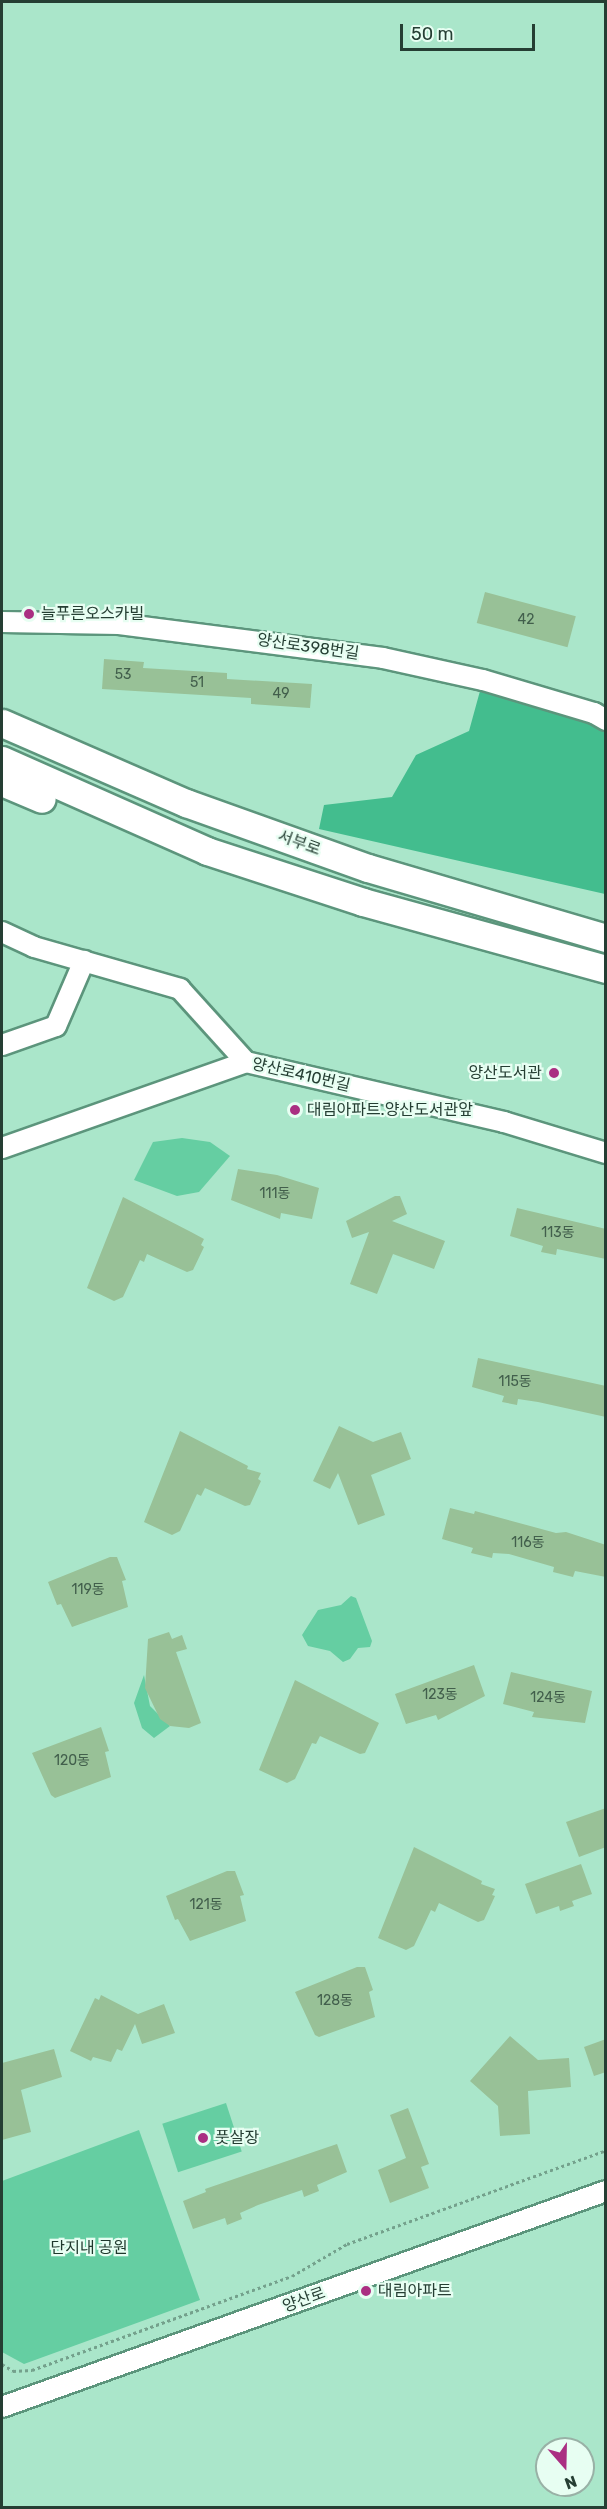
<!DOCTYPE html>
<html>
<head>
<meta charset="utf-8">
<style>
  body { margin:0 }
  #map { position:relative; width:607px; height:2509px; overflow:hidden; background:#aae6ca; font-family:Rubik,"Noto Sans KR",sans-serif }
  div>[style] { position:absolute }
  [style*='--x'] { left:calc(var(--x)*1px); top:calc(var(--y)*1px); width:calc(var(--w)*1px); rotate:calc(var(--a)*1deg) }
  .green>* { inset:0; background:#65cea2; transform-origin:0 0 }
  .forest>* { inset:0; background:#43bd8e }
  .building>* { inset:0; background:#98c197; transform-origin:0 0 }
  .path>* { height:3px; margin-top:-1.5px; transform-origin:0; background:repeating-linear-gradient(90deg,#74a18c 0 3px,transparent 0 6px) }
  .roads { filter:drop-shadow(2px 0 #5c957c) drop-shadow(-2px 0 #5c957c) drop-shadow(0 2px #5c957c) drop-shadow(0 -2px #5c957c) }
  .street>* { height:20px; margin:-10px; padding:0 10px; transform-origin:10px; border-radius:10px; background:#fff }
  .secondary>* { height:27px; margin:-13.5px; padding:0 13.5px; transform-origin:13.5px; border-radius:13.5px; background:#fff }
  .dots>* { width:16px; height:16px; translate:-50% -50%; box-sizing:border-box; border:3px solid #e7fef2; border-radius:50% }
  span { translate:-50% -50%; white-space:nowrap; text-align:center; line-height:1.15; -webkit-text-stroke:4.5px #e7fef2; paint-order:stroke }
  .number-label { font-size:14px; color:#425f4c }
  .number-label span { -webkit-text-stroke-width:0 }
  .poi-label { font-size:16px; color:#253e33 }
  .left { translate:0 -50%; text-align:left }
  .right { translate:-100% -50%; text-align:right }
  .street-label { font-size:16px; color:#253e33 }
  .park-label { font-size:16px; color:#1e382c }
  .frame { position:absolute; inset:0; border:3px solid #253e33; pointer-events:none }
  .north { position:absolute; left:535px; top:2437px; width:60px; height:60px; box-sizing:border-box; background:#e7fef2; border:2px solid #99b1a6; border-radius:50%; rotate:160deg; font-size:16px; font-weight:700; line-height:24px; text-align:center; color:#253e33 }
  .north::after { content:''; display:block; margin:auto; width:21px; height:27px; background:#aa2f82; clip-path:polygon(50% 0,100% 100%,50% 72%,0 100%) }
  .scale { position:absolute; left:400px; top:24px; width:135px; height:27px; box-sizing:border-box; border:3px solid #253e33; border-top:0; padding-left:8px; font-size:18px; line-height:21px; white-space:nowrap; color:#253e33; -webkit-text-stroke:4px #e7fef2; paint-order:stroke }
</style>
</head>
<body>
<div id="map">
  <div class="green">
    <div style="clip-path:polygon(182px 1138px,210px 1142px,230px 1156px,199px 1192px,177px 1196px,134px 1180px,153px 1142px)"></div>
    <div style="clip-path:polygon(351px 1596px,356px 1598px,372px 1641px,370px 1647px,358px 1648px,350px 1659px,343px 1662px,330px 1651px,308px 1646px,302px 1635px,318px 1610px,341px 1605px)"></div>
    <div style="clip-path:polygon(144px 1675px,150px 1706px,170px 1726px,154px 1738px,142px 1728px,134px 1703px)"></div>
    <div style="left:226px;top:2103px;width:51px;height:67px;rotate:72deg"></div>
    <div style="clip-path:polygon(139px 2130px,200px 2300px,24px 2364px,2px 2352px,2px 2181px)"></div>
  </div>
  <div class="forest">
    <div style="clip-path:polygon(483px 680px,605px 720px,605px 894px,319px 829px,324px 805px,392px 797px,416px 755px,469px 731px)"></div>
  </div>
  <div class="building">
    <div style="left:485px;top:592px;width:94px;height:32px;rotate:15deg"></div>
    <div style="clip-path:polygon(104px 659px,144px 662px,143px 668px,227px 673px,227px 679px,312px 684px,310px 708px,251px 704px,251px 698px,102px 689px)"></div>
    <div style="clip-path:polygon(238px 1169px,277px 1175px,319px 1188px,312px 1219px,281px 1213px,280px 1219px,231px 1200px)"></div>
    <div style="clip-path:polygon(395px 1196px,400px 1196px,407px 1214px,392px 1221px,445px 1241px,434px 1269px,393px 1254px,377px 1294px,350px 1284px,369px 1232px,352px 1238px,346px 1221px)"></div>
    <div style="clip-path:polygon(123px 1197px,191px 1232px,204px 1239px,201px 1245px,204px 1247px,193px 1270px,187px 1272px,147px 1254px,144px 1262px,140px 1260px,123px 1297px,114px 1301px,87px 1288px)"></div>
    <div style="clip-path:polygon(517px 1208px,606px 1229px,606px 1259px,557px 1249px,556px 1255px,541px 1252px,543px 1246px,510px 1236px)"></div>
    <div style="clip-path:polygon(478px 1358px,606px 1386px,606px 1417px,538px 1402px,518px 1399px,517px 1405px,502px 1402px,504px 1396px,472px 1387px)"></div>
    <div style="clip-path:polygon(339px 1426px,373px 1442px,401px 1432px,411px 1459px,371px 1475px,385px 1515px,358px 1525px,338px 1473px,330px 1489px,313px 1481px)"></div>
    <div style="clip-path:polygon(180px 1431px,248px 1466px,247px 1469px,261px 1473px,258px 1479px,261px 1481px,250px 1505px,245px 1506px,205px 1488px,201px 1496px,197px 1494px,180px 1531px,172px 1535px,144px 1522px)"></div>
    <div style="clip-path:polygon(450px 1508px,474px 1514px,475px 1511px,556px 1533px,566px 1532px,606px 1545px,606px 1577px,575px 1571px,573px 1577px,553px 1572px,554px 1567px,509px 1554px,493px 1553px,492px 1558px,471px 1553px,473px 1548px,442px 1539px)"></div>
    <div style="clip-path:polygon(110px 1557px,117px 1557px,126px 1580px,122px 1581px,128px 1607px,72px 1627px,61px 1604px,57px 1605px,48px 1582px)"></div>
    <div style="clip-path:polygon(169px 1632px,172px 1639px,182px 1635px,187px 1649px,176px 1652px,201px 1723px,189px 1728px,170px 1726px,160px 1719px,145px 1688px,148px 1639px)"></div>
    <div style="clip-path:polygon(474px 1665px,485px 1696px,438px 1720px,436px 1715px,406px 1724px,395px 1694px)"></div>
    <div style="clip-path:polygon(511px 1672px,592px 1691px,585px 1723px,532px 1717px,534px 1712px,503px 1704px)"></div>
    <div style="clip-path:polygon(295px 1680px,379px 1723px,365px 1753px,360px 1754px,320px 1736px,316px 1744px,312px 1743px,295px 1779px,287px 1783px,259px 1770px)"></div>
    <div style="clip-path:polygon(101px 1727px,109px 1751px,105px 1752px,111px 1777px,55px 1798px,51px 1795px,32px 1753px)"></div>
    <div style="clip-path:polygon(606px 1808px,606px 1847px,579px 1857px,566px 1822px)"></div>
    <div style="clip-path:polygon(414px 1847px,482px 1881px,481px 1884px,495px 1889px,492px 1895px,495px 1896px,484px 1920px,478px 1922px,439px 1903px,435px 1912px,431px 1910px,414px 1946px,406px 1950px,378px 1938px)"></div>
    <div style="clip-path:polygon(581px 1864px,592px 1894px,572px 1901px,574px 1906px,560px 1911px,559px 1906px,536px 1914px,525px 1884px)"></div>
    <div style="clip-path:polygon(227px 1871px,235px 1871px,244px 1895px,240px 1896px,246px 1921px,190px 1941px,178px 1919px,175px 1920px,166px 1896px)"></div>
    <div style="clip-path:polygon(357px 1967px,365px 1967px,373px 1990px,369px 1992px,375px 2017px,319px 2037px,315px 2035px,295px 1992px)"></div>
    <div style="clip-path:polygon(101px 1995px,138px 2014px,164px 2004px,175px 2033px,142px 2044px,135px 2024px,122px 2051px,117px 2049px,111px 2062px,93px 2057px,91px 2061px,70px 2051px,95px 1998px,99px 2000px)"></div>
    <div style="clip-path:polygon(510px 2036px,538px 2060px,569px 2058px,571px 2087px,528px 2091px,530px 2134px,500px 2136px,498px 2106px,470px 2081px)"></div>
    <div style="clip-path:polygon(606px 2039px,606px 2072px,594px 2076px,584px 2047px)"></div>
    <div style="clip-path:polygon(54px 2049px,62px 2077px,21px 2090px,31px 2132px,2px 2140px,2px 2063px)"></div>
    <div style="clip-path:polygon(408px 2108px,429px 2164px,421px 2167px,429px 2188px,390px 2203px,378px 2170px,406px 2158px,390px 2115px)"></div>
    <div style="clip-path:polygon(337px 2144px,347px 2172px,317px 2185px,319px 2191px,304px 2197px,302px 2190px,258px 2205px,240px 2213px,242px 2219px,227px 2225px,225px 2218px,193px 2229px,183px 2201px,206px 2192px,205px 2189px)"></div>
  </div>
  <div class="path">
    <div style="--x:2;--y:2364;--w:13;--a:32"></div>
    <div style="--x:13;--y:2371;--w:19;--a:-3"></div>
    <div style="--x:32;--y:2370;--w:276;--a:-19.9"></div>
    <div style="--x:292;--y:2276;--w:64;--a:-30.2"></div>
    <div style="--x:347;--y:2244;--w:276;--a:-19.9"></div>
  </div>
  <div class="roads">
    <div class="street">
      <div style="--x:2;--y:622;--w:117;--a:1"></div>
      <div style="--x:119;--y:624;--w:266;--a:7.3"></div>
      <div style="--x:383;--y:658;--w:102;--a:12.4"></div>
      <div style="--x:483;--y:680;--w:116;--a:16.6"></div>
      <div style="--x:594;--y:713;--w:14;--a:30"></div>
      <div style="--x:2;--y:932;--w:35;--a:25"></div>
      <div style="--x:34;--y:947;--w:152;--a:16"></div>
      <div style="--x:180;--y:989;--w:98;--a:47.9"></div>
      <div style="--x:2;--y:1045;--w:57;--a:-19.4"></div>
      <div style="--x:56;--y:1026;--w:71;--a:-66.7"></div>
      <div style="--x:2;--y:1148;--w:259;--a:-19.4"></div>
      <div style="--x:246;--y:1062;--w:265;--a:13.1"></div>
      <div style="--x:504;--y:1122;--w:107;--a:16.9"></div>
      <div style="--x:2;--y:2407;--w:641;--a:-19.68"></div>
    </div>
    <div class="secondary">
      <div style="--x:2;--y:723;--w:201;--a:23.5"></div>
      <div style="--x:186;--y:803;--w:193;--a:19.7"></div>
      <div style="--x:368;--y:868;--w:248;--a:16.4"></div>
      <div style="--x:2;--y:760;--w:224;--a:23.9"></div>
      <div style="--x:207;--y:851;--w:164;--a:18.1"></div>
      <div style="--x:363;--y:902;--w:252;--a:15.4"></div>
      <div style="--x:2;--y:782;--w:43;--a:23"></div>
    </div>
  </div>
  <div class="dots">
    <div style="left:29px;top:614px;background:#aa2f82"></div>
    <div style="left:554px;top:1073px;background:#aa2f82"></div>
    <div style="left:295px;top:1110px;background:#aa2f82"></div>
    <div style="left:203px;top:2138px;background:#aa2f82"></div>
    <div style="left:366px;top:2291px;background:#aa2f82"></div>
  </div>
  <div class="number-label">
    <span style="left:526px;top:620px">42</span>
    <span style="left:123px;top:675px">53</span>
    <span style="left:197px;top:683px">51</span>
    <span style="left:281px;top:694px">49</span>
    <span style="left:275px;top:1194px">111동</span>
    <span style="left:558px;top:1233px">113동</span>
    <span style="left:515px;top:1382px">115동</span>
    <span style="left:528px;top:1543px">116동</span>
    <span style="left:88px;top:1590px">119동</span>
    <span style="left:440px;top:1695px">123동</span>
    <span style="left:548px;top:1698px">124동</span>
    <span style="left:72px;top:1761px">120동</span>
    <span style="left:206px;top:1905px">121동</span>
    <span style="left:335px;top:2001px">128동</span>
  </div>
  <div class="poi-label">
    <span class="left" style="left:41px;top:614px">늘푸른오스카빌</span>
    <span class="right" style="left:542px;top:1073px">양산도서관</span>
    <span class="left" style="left:307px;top:1110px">대림아파트.양산도서관앞</span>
    <span class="left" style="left:215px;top:2138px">풋살장</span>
    <span class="left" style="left:378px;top:2291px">대림아파트</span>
  </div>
  <div class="street-label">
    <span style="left:308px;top:647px;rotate:8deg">양산로398번길</span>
    <span style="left:299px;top:843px;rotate:20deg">서부로</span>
    <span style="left:301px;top:1075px;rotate:13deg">양산로410번길</span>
    <span style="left:304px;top:2300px;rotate:-20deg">양산로</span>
  </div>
  <div class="park-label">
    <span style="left:89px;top:2248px">단지내 공원</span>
  </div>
  <div class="frame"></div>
  <div class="north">N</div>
  <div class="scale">50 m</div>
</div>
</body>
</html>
